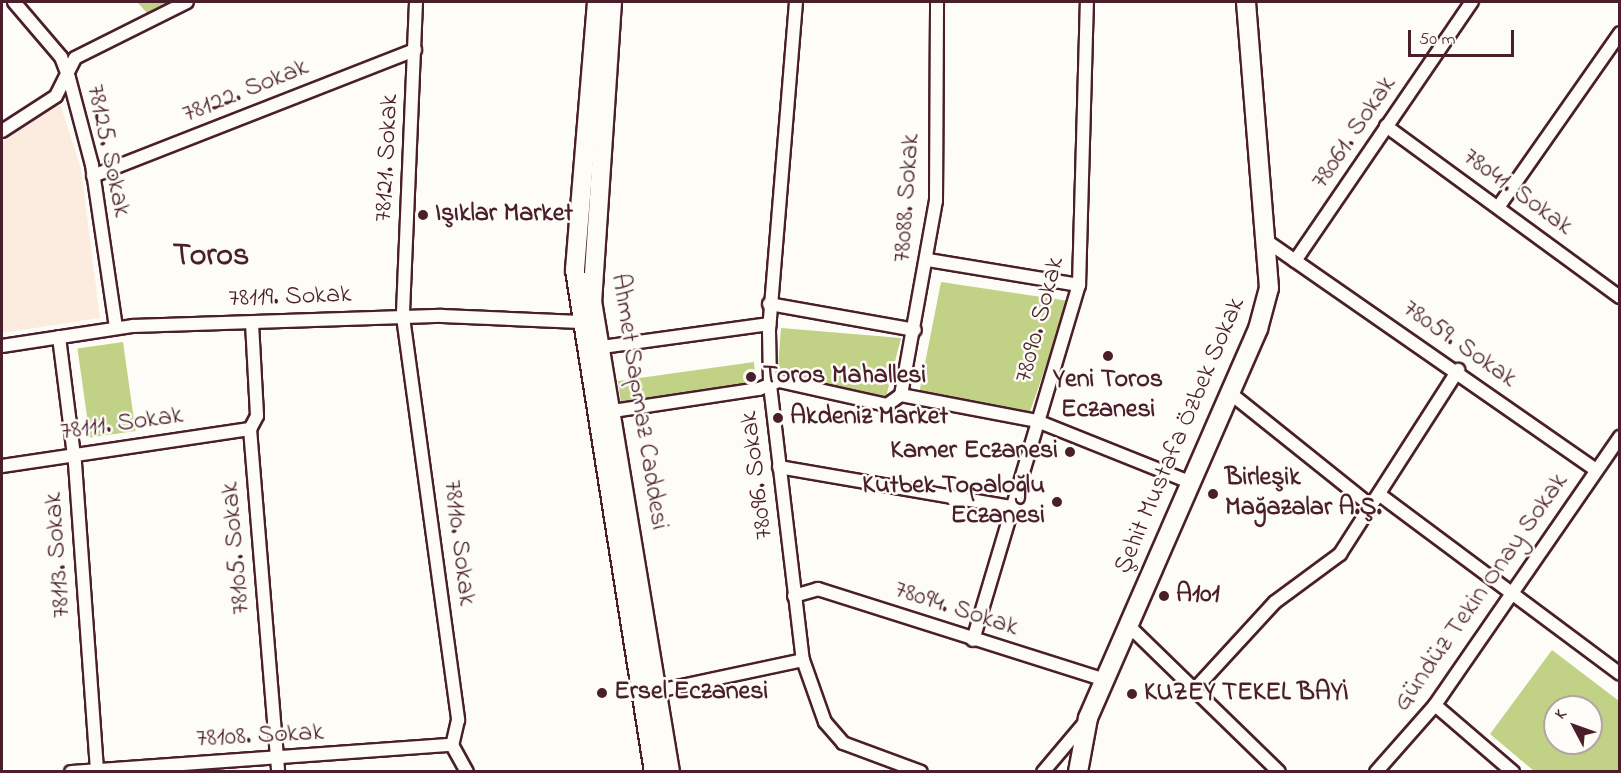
<!DOCTYPE html>
<html>
<head>
<meta charset="utf-8">
<style>
  body { margin:0 }
  #map { position:relative; width:1621px; height:773px; overflow:hidden; background:#fdfcf7; font-family:"Indie Flower",sans-serif }
  div>[style] { position:absolute }
  [style*='--x'] { left:calc(var(--x)*1px); top:calc(var(--y)*1px); width:calc(var(--w)*1px); rotate:calc(var(--a)*1deg) }
  .built>* { inset:0; background:#fcece0 }
  .green>* { inset:0; background:#c1d186; transform-origin:0 0 }
  .roads { filter:drop-shadow(2px 0 #4a1f2b) drop-shadow(-2px 0 #4a1f2b) drop-shadow(0 2px #4a1f2b) drop-shadow(0 -2px #4a1f2b) }
  .minor>* { height:12px; margin:-6px; padding:0 6px; transform-origin:6px; border-radius:6px; background:#fdfcf7 }
  .secondary>* { height:18px; margin:-9px; padding:0 9px; transform-origin:9px; border-radius:9px; background:#fdfcf7 }
  .dots>* { width:16px; height:16px; translate:-50% -50%; box-sizing:border-box; border:3px solid #fdfcf7; border-radius:50% }
  span { translate:-50% -50%; white-space:nowrap; text-align:center; line-height:1.15; -webkit-text-stroke:5px #fdfcf7; paint-order:stroke }
  .street-label { font-size:26px; color:#4a1f2b }
  .poi-label { font-size:26px; color:#4a1f2b; font-weight:700 }
  .left { translate:0 -50%; text-align:left }
  .right { translate:-100% -50%; text-align:right }
  .district-label { font-size:32px; color:#4a1f2b; font-weight:700 }
  .frame { position:absolute; inset:0; border:3px solid #4a1f2b; pointer-events:none }
  .north { position:absolute; left:1543px; top:695px; width:60px; height:60px; box-sizing:border-box; background:#fdfcf7; border:2px solid #b5a4a5; border-radius:50%; rotate:311deg; font-size:16px; font-weight:700; line-height:24px; text-align:center; color:#4a1f2b }
  .north::after { content:''; display:block; margin:auto; width:21px; height:27px; background:#4a1f2b; clip-path:polygon(50% 0,100% 100%,50% 72%,0 100%) }
  .scale { position:absolute; left:1408px; top:30px; width:106px; height:27px; box-sizing:border-box; border:3px solid #4a1f2b; border-top:0; padding-left:8px; font-size:18px; line-height:21px; white-space:nowrap; color:#4a1f2b; -webkit-text-stroke:4px #fdfcf7; paint-order:stroke }
</style>
</head>
<body>
<div id="map">
  <div class="built">
    <div style="clip-path:polygon(60px 103px,81px 169px,100px 318px,2px 333px,2px 141px)"></div>
  </div>
  <div class="green">
    <div style="clip-path:polygon(137px 2px,170px 2px,148px 14px)"></div>
    <div style="clip-path:polygon(941px 282px,1069px 301px,1028px 417px,919px 394px)"></div>
    <div style="clip-path:polygon(781px 328px,901px 338px,886px 397px,777px 382px)"></div>
    <div style="left:123px;top:342px;width:90px;height:46px;rotate:82deg"></div>
    <div style="clip-path:polygon(754px 362px,756px 387px,621px 402px,618px 381px)"></div>
    <div style="clip-path:polygon(evenodd,1552px 650px,1619px 701px,1619px 771px,1534px 771px,1490px 734px,1552px 650px,1555px 707px,1591px 707px,1591px 743px,1555px 743px,1555px 707px)"></div>
  </div>
  <div class="roads">
    <div class="minor">
      <div style="--x:14;--y:2;--w:72;--a:49.5"></div>
      <div style="--x:61;--y:57;--w:22;--a:69"></div>
      <div style="--x:69;--y:78;--w:90;--a:75.2"></div>
      <div style="--x:92;--y:165;--w:164;--a:81.6"></div>
      <div style="--x:416;--y:2;--w:315;--a:92.4"></div>
      <div style="--x:403;--y:317;--w:407;--a:82.2"></div>
      <div style="--x:458;--y:720;--w:26;--a:103"></div>
      <div style="--x:452;--y:745;--w:31;--a:61"></div>
      <div style="--x:796;--y:2;--w:330;--a:94.7"></div>
      <div style="--x:769;--y:331;--w:54;--a:88.9"></div>
      <div style="--x:770;--y:385;--w:277;--a:83.2"></div>
      <div style="--x:803;--y:660;--w:66;--a:70.5"></div>
      <div style="--x:825;--y:722;--w:28;--a:49"></div>
      <div style="--x:843;--y:743;--w:83;--a:20.4"></div>
      <div style="--x:1386;--y:126;--w:290;--a:36.2"></div>
      <div style="--x:2;--y:131;--w:64;--a:-32.9"></div>
      <div style="--x:56;--y:96;--w:42;--a:-63.4"></div>
      <div style="--x:75;--y:58;--w:125;--a:-26.6"></div>
      <div style="--x:93;--y:176;--w:346;--a:-21.4"></div>
      <div style="--x:1499;--y:206;--w:211;--a:-55"></div>
      <div style="--x:1268;--y:242;--w:399;--a:34.8"></div>
      <div style="--x:928;--y:260;--w:153;--a:9.4"></div>
      <div style="--x:1295;--y:261;--w:314;--a:-55.7"></div>
      <div style="--x:769;--y:304;--w:148;--a:10.1"></div>
      <div style="--x:252;--y:323;--w:93;--a:86.9"></div>
      <div style="--x:257;--y:416;--w:15;--a:118"></div>
      <div style="--x:250;--y:429;--w:344;--a:85.3"></div>
      <div style="--x:59;--y:337;--w:127;--a:82.8"></div>
      <div style="--x:75;--y:463;--w:310;--a:85.9"></div>
      <div style="--x:2;--y:346;--w:133;--a:-8.7"></div>
      <div style="--x:133;--y:326;--w:309;--a:-1.9"></div>
      <div style="--x:442;--y:316;--w:138;--a:2.5"></div>
      <div style="--x:602;--y:347;--w:169;--a:-7.8"></div>
      <div style="--x:1230;--y:393;--w:181;--a:38.7"></div>
      <div style="--x:901;--y:395;--w:197;--a:-79.8"></div>
      <div style="--x:936;--y:201;--w:199;--a:-89.7"></div>
      <div style="--x:613;--y:411;--w:148;--a:-8.6"></div>
      <div style="--x:759;--y:389;--w:22;--a:-22"></div>
      <div style="--x:779;--y:381;--w:111;--a:12.5"></div>
      <div style="--x:887;--y:405;--w:17;--a:-36"></div>
      <div style="--x:901;--y:395;--w:138;--a:10.8"></div>
      <div style="--x:1037;--y:421;--w:167;--a:21.8"></div>
      <div style="--x:2;--y:466;--w:251;--a:-8.5"></div>
      <div style="--x:779;--y:467;--w:235;--a:9.8"></div>
      <div style="--x:1380;--y:495;--w:299;--a:36.7"></div>
      <div style="--x:794;--y:596;--w:25;--a:-16"></div>
      <div style="--x:818;--y:589;--w:301;--a:17.6"></div>
      <div style="--x:1129;--y:626;--w:209;--a:44.2"></div>
      <div style="--x:973;--y:640;--w:370;--a:-73.4"></div>
      <div style="--x:1079;--y:285;--w:283;--a:-88.4"></div>
      <div style="--x:1195;--y:689;--w:118;--a:-47.4"></div>
      <div style="--x:1275;--y:602;--w:81;--a:-36.4"></div>
      <div style="--x:1340;--y:554;--w:219;--a:-57.3"></div>
      <div style="--x:653;--y:692;--w:153;--a:-12"></div>
      <div style="--x:1435;--y:705;--w:103;--a:40.7"></div>
      <div style="--x:71;--y:772;--w:382;--a:-4.1"></div>
      <div style="--x:1043;--y:772;--w:68;--a:-49.8"></div>
      <div style="--x:1376;--y:772;--w:89;--a:-48.6"></div>
      <div style="--x:1435;--y:705;--w:326;--a:-55.4"></div>
    </div>
    <div class="secondary">
      <div style="--x:597;--y:2;--w:269;--a:94.7"></div>
      <div style="--x:575;--y:270;--w:508;--a:81.06"></div>
      <div style="--x:612;--y:2;--w:300;--a:93.8"></div>
      <div style="--x:592;--y:301;--w:477;--a:80.6"></div>
      <div style="--x:1078;--y:772;--w:55;--a:-79.5"></div>
      <div style="--x:1088;--y:718;--w:425;--a:-66.4"></div>
      <div style="--x:1258;--y:329;--w:42;--a:-75"></div>
      <div style="--x:1269;--y:288;--w:287;--a:-94.6"></div>
    </div>
  </div>
  <div class="dots">
    <div style="left:423px;top:215px;background:#4a1f2b"></div>
    <div style="left:1108px;top:356px;background:#4a1f2b"></div>
    <div style="left:751px;top:377px;background:#4a1f2b"></div>
    <div style="left:778px;top:418px;background:#4a1f2b"></div>
    <div style="left:1070px;top:452px;background:#4a1f2b"></div>
    <div style="left:1213px;top:494px;background:#4a1f2b"></div>
    <div style="left:1057px;top:502px;background:#4a1f2b"></div>
    <div style="left:1164px;top:596px;background:#4a1f2b"></div>
    <div style="left:602px;top:693px;background:#4a1f2b"></div>
    <div style="left:1132px;top:694px;background:#4a1f2b"></div>
  </div>
  <div class="street-label">
    <span style="left:246px;top:92px;rotate:-22deg">78122. Sokak</span>
    <span style="left:1355px;top:133px;rotate:-56deg">78061. Sokak</span>
    <span style="left:107px;top:151px;rotate:78deg">78125. Sokak</span>
    <span style="left:388px;top:158px;rotate:-87deg">78121. Sokak</span>
    <span style="left:1517px;top:193px;rotate:36deg">78041. Sokak</span>
    <span style="left:908px;top:198px;rotate:-86deg">78088. Sokak</span>
    <span style="left:290px;top:298px;rotate:-2deg">78119. Sokak</span>
    <span style="left:1041px;top:320px;rotate:-75deg">78090. Sokak</span>
    <span style="left:1459px;top:345px;rotate:35deg">78059. Sokak</span>
    <span style="left:638px;top:402px;rotate:81deg">Ahmet Sapmaz Caddesi</span>
    <span style="left:122px;top:425px;rotate:-8deg">78111. Sokak</span>
    <span style="left:1181px;top:436px;rotate:-67deg">Şehit Mustafa Özbek Sokak</span>
    <span style="left:758px;top:475px;rotate:-97deg">78096. Sokak</span>
    <span style="left:458px;top:543px;rotate:83deg">78110. Sokak</span>
    <span style="left:237px;top:548px;rotate:-95deg">78105. Sokak</span>
    <span style="left:59px;top:555px;rotate:-94deg">78113. Sokak</span>
    <span style="left:1482px;top:593px;rotate:-55deg">Gündüz Tekin Onay Sokak</span>
    <span style="left:956px;top:610px;rotate:18deg">78094. Sokak</span>
    <span style="left:260px;top:737px;rotate:-3deg">78108. Sokak</span>
  </div>
  <div class="poi-label">
    <span class="left" style="left:435px;top:215px">Işıklar Market</span>
    <span class="left" style="left:763px;top:377px">Toros Mahallesi</span>
    <span style="left:1108px;top:396px">Yeni Toros<br>Eczanesi</span>
    <span class="left" style="left:790px;top:418px">Akdeniz Market</span>
    <span class="right" style="left:1058px;top:452px">Kamer Eczanesi</span>
    <span class="left" style="left:1225px;top:494px">Birleşik<br>Mağazalar A.Ş.</span>
    <span class="right" style="left:1045px;top:502px">Kutbek Topaloğlu<br>Eczanesi</span>
    <span class="left" style="left:1176px;top:596px">A101</span>
    <span class="left" style="left:614px;top:693px">Ersel Eczanesi</span>
    <span class="left" style="left:1144px;top:694px">KUZEY TEKEL BAYİ</span>
  </div>
  <div class="district-label">
    <span style="left:211px;top:257px">Toros</span>
  </div>
  <div class="frame"></div>
  <div class="north">K</div>
  <div class="scale">50 m</div>
</div>
</body>
</html>
